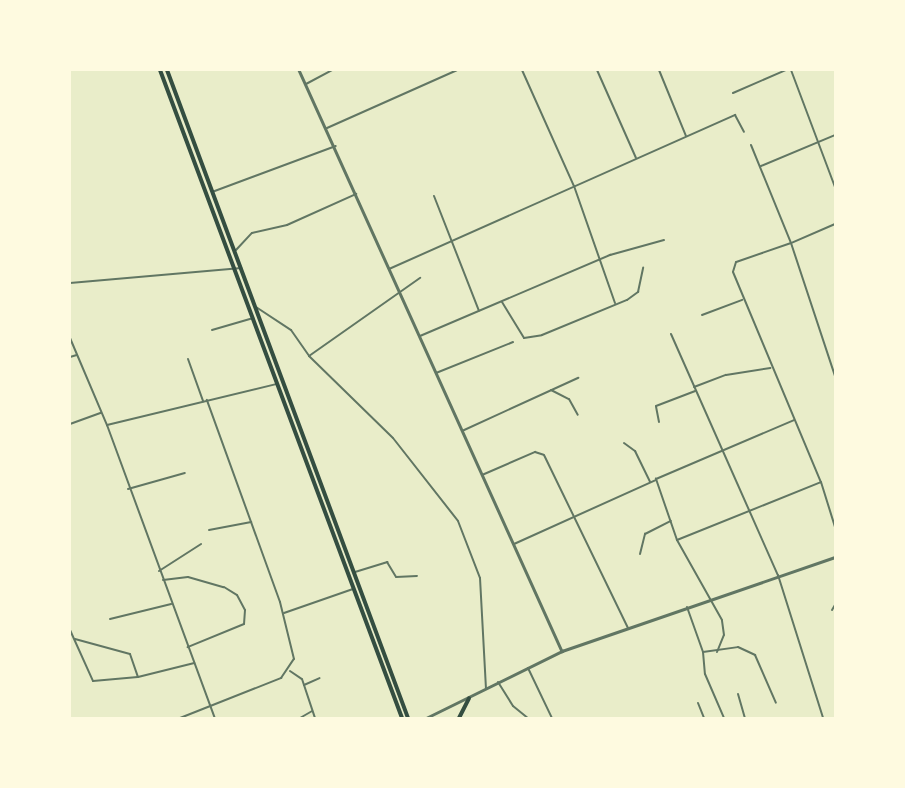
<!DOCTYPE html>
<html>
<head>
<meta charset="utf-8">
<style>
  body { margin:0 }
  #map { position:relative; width:905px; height:788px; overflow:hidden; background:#e9edc9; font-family:"Archivo Narrow",sans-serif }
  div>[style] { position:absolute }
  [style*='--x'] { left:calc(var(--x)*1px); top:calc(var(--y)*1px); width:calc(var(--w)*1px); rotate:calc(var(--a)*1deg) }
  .minor>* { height:2px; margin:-1px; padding:0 1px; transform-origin:1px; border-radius:1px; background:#617663 }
  .tertiary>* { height:2.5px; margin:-1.25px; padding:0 1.25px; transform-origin:1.25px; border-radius:1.25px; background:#617663 }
  .trunk>* { height:4px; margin:-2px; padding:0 2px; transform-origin:2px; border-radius:2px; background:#344e41 }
  span { translate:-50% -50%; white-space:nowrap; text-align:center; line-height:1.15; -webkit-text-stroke:5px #fefae0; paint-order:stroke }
  .frame { position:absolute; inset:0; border:71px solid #fefae0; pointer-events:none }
</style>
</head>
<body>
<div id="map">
  <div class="minor">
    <div style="--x:522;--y:70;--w:127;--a:65.9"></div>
    <div style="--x:574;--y:186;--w:124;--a:70.7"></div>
    <div style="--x:597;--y:70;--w:96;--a:66.1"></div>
    <div style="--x:659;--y:70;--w:71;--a:67.8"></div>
    <div style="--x:791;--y:70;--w:125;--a:69.4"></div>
    <div style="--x:306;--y:84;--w:30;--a:-28"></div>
    <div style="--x:733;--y:93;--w:58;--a:-23.5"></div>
    <div style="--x:327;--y:128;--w:142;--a:-24"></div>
    <div style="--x:751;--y:145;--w:106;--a:67.8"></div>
    <div style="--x:791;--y:243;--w:58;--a:160.9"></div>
    <div style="--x:736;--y:262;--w:10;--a:107"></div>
    <div style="--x:733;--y:272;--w:228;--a:67.3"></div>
    <div style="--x:821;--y:482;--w:47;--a:72.7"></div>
    <div style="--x:761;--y:166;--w:80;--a:-22.7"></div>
    <div style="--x:212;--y:192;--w:132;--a:-20.4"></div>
    <div style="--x:434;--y:196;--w:123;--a:68.6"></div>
    <div style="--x:835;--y:224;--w:48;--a:156.6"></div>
    <div style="--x:791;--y:243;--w:140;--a:71.7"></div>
    <div style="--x:236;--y:250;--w:23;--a:-47"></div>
    <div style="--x:252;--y:233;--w:36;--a:-13"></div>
    <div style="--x:287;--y:225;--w:76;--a:-24.2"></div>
    <div style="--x:389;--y:269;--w:379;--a:-24"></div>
    <div style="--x:735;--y:115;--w:19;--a:62"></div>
    <div style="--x:70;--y:283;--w:172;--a:-5"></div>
    <div style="--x:502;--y:302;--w:42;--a:58.6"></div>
    <div style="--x:524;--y:338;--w:18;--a:-9"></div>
    <div style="--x:542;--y:335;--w:92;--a:-22.4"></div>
    <div style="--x:627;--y:300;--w:14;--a:-36"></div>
    <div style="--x:638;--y:292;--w:25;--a:-78"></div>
    <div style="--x:256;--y:307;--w:42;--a:33.3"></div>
    <div style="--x:291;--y:330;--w:32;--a:55"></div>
    <div style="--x:309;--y:356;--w:117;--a:44.3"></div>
    <div style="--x:393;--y:438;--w:105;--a:51.9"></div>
    <div style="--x:458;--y:521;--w:61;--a:68.9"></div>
    <div style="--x:480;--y:578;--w:110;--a:86.9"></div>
    <div style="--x:702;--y:315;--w:43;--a:-20.6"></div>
    <div style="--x:212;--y:330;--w:43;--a:-16.3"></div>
    <div style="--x:671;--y:334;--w:264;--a:66.1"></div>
    <div style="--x:778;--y:575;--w:150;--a:72.5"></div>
    <div style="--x:420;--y:336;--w:207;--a:-23.1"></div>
    <div style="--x:610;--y:255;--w:56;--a:-15.5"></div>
    <div style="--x:70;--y:338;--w:95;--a:67"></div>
    <div style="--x:107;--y:425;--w:312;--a:69.8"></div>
    <div style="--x:309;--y:356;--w:136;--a:-35.1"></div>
    <div style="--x:70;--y:357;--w:7;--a:-16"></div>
    <div style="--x:188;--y:359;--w:45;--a:70.3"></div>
    <div style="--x:436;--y:373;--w:83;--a:-21.9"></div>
    <div style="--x:694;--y:387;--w:34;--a:-21"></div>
    <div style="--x:726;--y:375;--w:45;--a:-9"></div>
    <div style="--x:551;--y:390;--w:20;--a:27"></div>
    <div style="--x:569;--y:399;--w:18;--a:61"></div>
    <div style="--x:659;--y:422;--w:16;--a:-101"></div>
    <div style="--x:656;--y:406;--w:42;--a:-21"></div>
    <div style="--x:70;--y:424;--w:33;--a:-20"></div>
    <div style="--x:107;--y:425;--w:175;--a:-13.6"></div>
    <div style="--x:462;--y:431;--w:128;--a:-24.6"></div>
    <div style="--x:624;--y:443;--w:14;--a:36"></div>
    <div style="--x:635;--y:451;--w:34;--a:64"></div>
    <div style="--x:482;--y:475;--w:58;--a:-23.5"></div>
    <div style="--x:535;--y:452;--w:9;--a:18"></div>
    <div style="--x:544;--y:455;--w:192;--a:64.1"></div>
    <div style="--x:128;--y:489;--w:59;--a:-15.7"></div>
    <div style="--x:209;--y:530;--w:43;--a:-10.8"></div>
    <div style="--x:677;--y:540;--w:155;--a:-21.9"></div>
    <div style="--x:514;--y:544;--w:156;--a:-24.3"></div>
    <div style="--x:640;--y:554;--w:21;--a:-76"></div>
    <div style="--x:645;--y:534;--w:29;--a:-27"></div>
    <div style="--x:159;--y:571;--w:50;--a:-32.7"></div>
    <div style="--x:355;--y:572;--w:34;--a:-17"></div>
    <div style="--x:387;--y:562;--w:17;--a:59"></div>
    <div style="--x:396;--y:577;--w:21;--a:-3"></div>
    <div style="--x:163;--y:580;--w:25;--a:-7"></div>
    <div style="--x:188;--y:577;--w:37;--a:16"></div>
    <div style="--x:224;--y:587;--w:15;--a:32"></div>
    <div style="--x:237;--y:595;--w:17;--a:62"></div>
    <div style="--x:245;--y:610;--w:14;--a:94"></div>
    <div style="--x:244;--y:624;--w:61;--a:157.7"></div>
    <div style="--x:687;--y:607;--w:48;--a:70.4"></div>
    <div style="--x:703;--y:652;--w:22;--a:85"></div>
    <div style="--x:705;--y:674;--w:48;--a:66.6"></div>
    <div style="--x:832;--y:610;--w:6;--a:-59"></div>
    <div style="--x:284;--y:613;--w:73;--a:-19.2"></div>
    <div style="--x:110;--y:619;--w:63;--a:-13.8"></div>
    <div style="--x:70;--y:630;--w:56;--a:65.7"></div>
    <div style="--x:93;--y:681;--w:45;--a:-5.1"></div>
    <div style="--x:138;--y:677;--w:58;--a:-14"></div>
    <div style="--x:75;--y:639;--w:57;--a:15.3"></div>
    <div style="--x:130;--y:654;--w:24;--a:71"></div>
    <div style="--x:703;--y:652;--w:35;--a:-8"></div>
    <div style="--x:738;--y:647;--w:19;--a:25"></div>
    <div style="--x:755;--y:655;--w:52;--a:66.4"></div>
    <div style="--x:717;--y:652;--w:18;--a:-68"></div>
    <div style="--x:724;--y:635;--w:15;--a:-98"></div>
    <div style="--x:722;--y:620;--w:92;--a:-119.4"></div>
    <div style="--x:677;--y:540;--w:65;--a:-109"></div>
    <div style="--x:656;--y:479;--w:150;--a:-23.1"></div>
    <div style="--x:528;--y:668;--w:55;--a:64.4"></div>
    <div style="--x:290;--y:671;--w:14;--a:34"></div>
    <div style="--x:302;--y:679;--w:41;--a:71.6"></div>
    <div style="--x:498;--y:682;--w:28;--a:58"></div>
    <div style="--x:513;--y:706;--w:19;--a:39"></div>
    <div style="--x:304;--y:685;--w:17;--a:-24"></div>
    <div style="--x:738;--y:694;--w:25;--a:74"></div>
    <div style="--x:698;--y:703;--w:16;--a:68"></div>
    <div style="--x:180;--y:718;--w:109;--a:-21.6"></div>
    <div style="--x:281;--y:678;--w:23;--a:-56"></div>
    <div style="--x:294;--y:659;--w:59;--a:-103.8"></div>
    <div style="--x:280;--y:602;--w:215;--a:-109.9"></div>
    <div style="--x:300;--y:718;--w:14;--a:-30"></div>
  </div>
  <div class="tertiary">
    <div style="--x:299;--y:70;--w:638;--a:65.65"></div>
    <div style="--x:426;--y:718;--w:152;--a:-26.2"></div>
    <div style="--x:562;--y:651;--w:289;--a:-19"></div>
  </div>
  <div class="trunk">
    <div style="--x:160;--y:70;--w:692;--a:69.52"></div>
    <div style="--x:167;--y:70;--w:691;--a:69.6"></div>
    <div style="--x:459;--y:718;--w:22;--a:-63"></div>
  </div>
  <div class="frame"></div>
</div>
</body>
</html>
